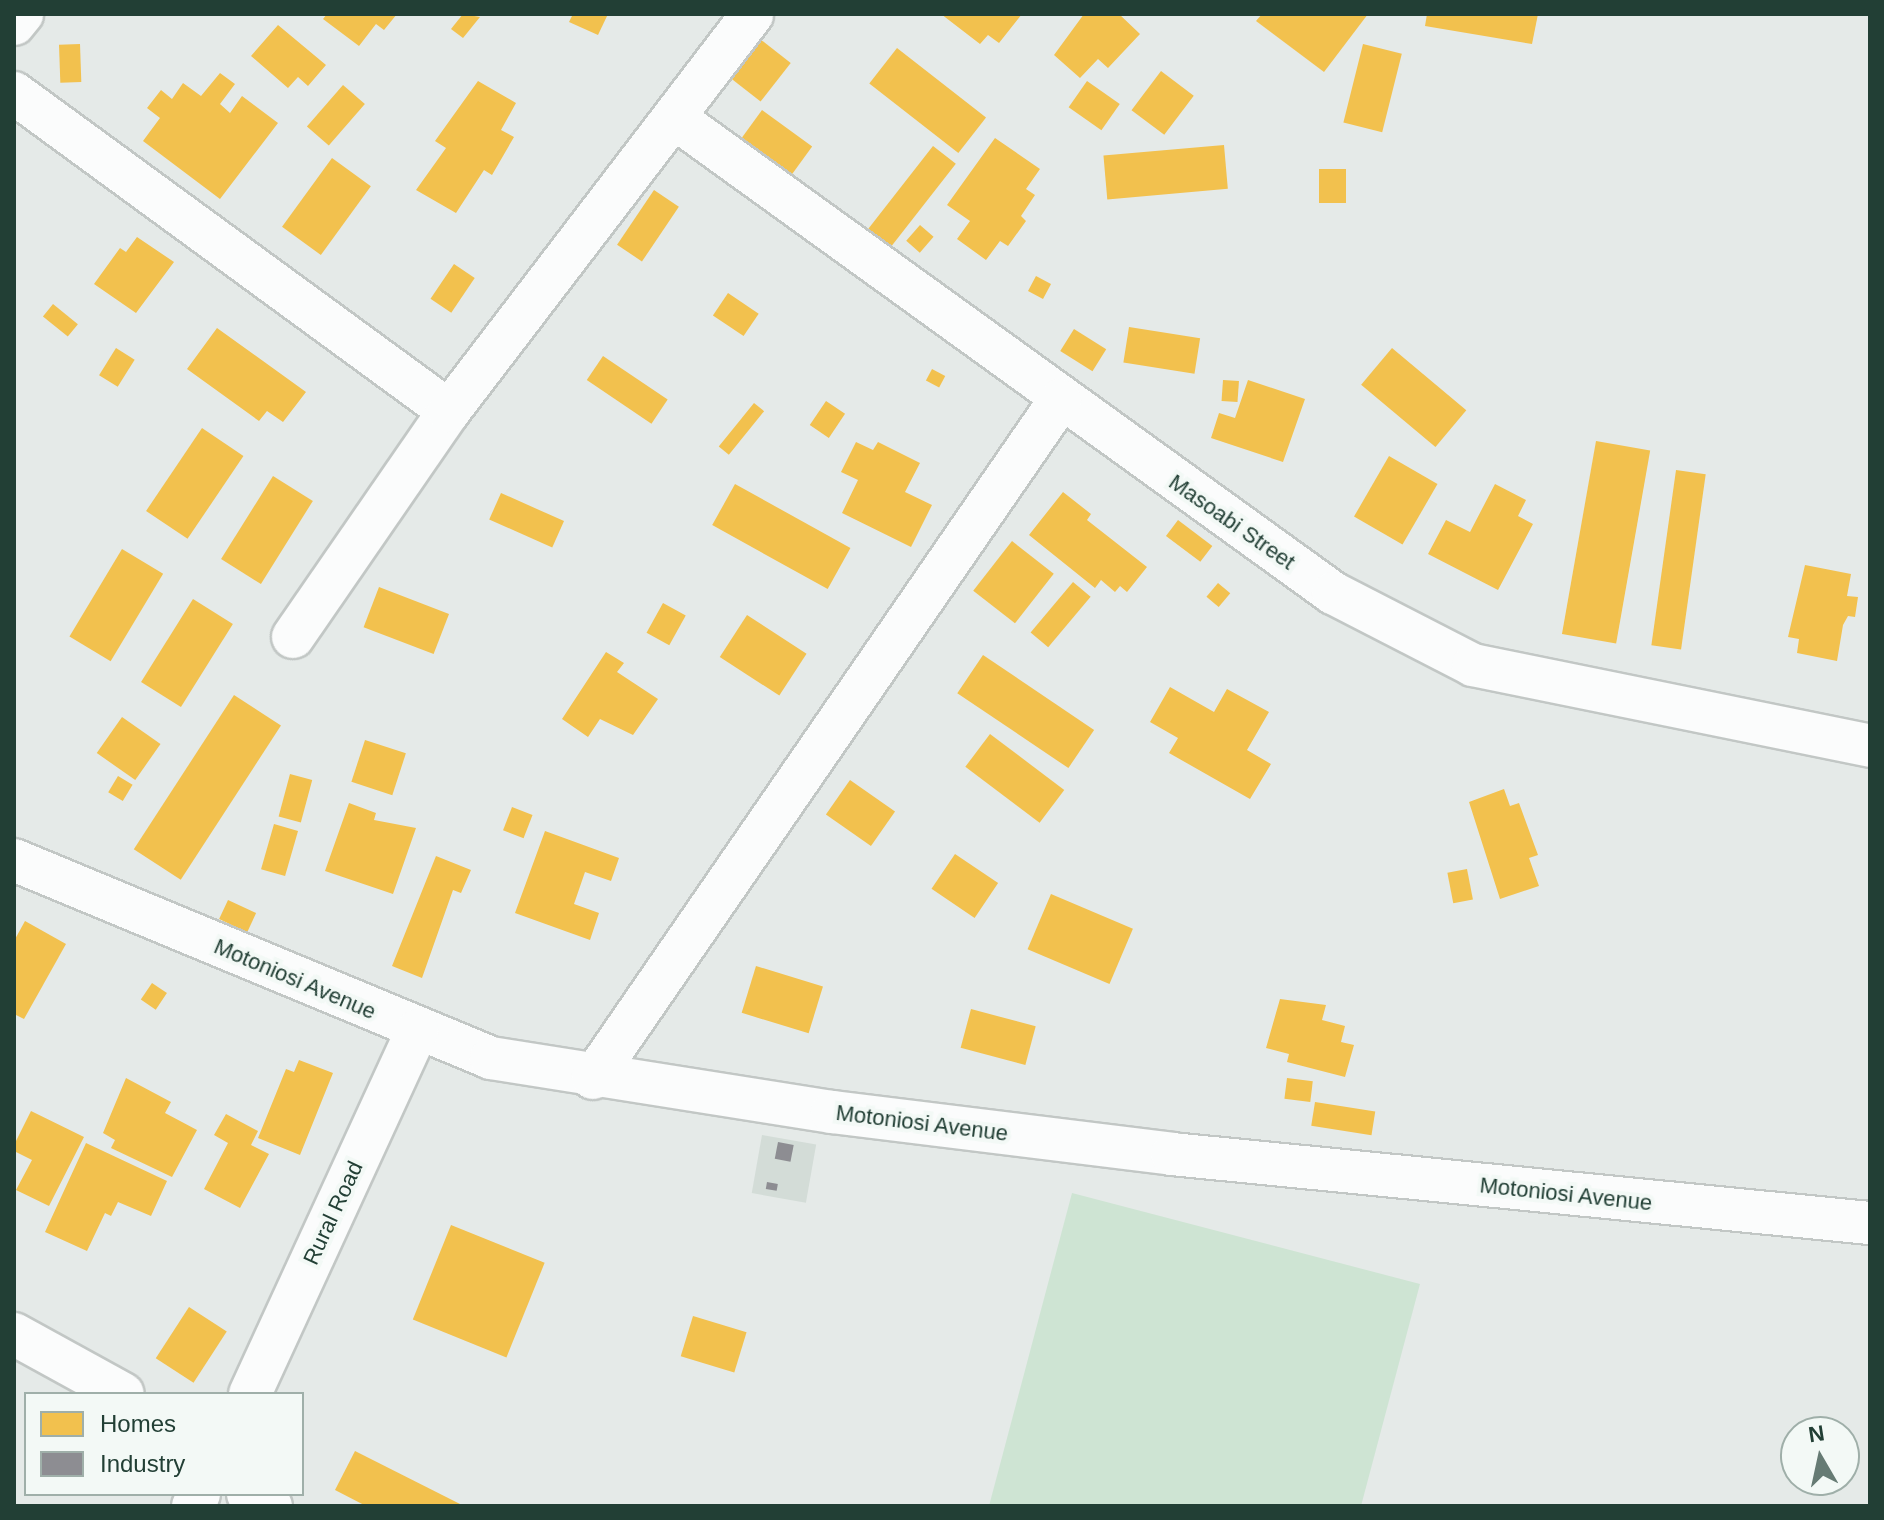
<!DOCTYPE html>
<html>
<head>
<meta charset="utf-8">
<style>
  body { margin:0 }
  #map { position:relative; width:1884px; height:1520px; overflow:hidden; background:#e5eae8; font-family:Arial,sans-serif }
  div>[style] { position:absolute }
  [style*='--x'] { left:calc(var(--x)*1px); top:calc(var(--y)*1px); width:calc(var(--w)*1px); rotate:calc(var(--a)*1deg) }
  .built>* { inset:0; background:#d3dcd7; transform-origin:0 0 }
  .green>* { inset:0; background:#cee4d3 }
  .homes>* { inset:0; background:#f2c14e; transform-origin:0 0 }
  .industry>* { inset:0; background:#8d8d92; transform-origin:0 0 }
  .roads { filter:drop-shadow(2px 0 #c2c7c5) drop-shadow(-2px 0 #c2c7c5) drop-shadow(0 2px #c2c7c5) drop-shadow(0 -2px #c2c7c5) }
  .minor>* { height:42px; margin:-21px; padding:0 21px; transform-origin:21px; border-radius:21px; background:#fbfcfc }
  span { translate:-50% -50%; white-space:nowrap; text-align:center; line-height:1.15; -webkit-text-stroke:8px #f3f9f6; paint-order:stroke }
  .street-label { font-size:22px; color:#223f35 }
  .frame { position:absolute; inset:0; border:16px solid #223f35; pointer-events:none }
  .legend { position:absolute; left:24px; top:1392px; width:280px; height:104px; box-sizing:border-box; background:#f3f9f6; border:2px solid #9fafa9; margin:0; padding:10px 14px; list-style:none; font-size:24px; color:#223f35 }
  .legend li { display:flex; align-items:center; gap:16px; height:40px }
  .legend b { width:40px; border:2px solid #9fafa9 }
  .north { position:absolute; left:1780px; top:1416px; width:80px; height:80px; box-sizing:border-box; background:#f3f9f6; border:2px solid #9fafa9; border-radius:50%; rotate:351deg; font-size:22px; font-weight:700; line-height:32px; text-align:center; color:#223f35 }
  .north::after { content:''; display:block; margin:auto; width:28px; height:36px; background:#667b74; clip-path:polygon(50% 0,100% 100%,50% 72%,0 100%) }
</style>
</head>
<body>
<div id="map">
  <div class="built">
    <div style="left:762px;top:1135px;width:55px;height:59px;rotate:10deg"></div>
  </div>
  <div class="green">
    <div style="clip-path:polygon(1072px 1193px,1420px 1284px,1361px 1506px,989px 1506px)"></div>
  </div>
  <div class="homes">
    <div style="clip-path:polygon(327px 14px,397px 14px,384px 30px,376px 24px,359px 46px,323px 19px)"></div>
    <div style="clip-path:polygon(463px 14px,480px 17px,463px 38px,451px 29px)"></div>
    <div style="clip-path:polygon(573px 14px,608px 14px,598px 35px,569px 22px)"></div>
    <div style="clip-path:polygon(941px 14px,1022px 14px,999px 43px,988px 35px,980px 44px)"></div>
    <div style="clip-path:polygon(1084px 14px,1119px 14px,1140px 34px,1108px 68px,1098px 59px,1080px 78px,1054px 55px)"></div>
    <div style="clip-path:polygon(1262px 14px,1368px 14px,1324px 72px,1256px 21px)"></div>
    <div style="clip-path:polygon(1427px 14px,1538px 14px,1532px 44px,1425px 26px)"></div>
    <div style="clip-path:polygon(278px 25px,326px 65px,308px 86px,298px 77px,288px 88px,251px 56px)"></div>
    <div style="left:760px;top:39px;width:39px;height:49px;rotate:38deg"></div>
    <div style="left:80px;top:44px;width:38px;height:21px;rotate:88deg"></div>
    <div style="left:1363px;top:44px;width:40px;height:81px;rotate:14deg"></div>
    <div style="left:897px;top:48px;width:113px;height:45px;rotate:38deg"></div>
    <div style="left:1161px;top:71px;width:41px;height:49px;rotate:37deg"></div>
    <div style="clip-path:polygon(220px 73px,235px 84px,220px 104px,230px 113px,242px 96px,278px 123px,220px 199px,143px 141px,160px 118px,147px 108px,161px 90px,172px 99px,183px 83px,201px 96px)"></div>
    <div style="clip-path:polygon(478px 81px,516px 103px,501px 130px,514px 137px,492px 175px,484px 170px,456px 213px,416px 190px,446px 148px,435px 141px)"></div>
    <div style="left:1087px;top:81px;width:40px;height:32px;rotate:35deg"></div>
    <div style="left:343px;top:85px;width:29px;height:55px;rotate:41deg"></div>
    <div style="left:762px;top:110px;width:62px;height:34px;rotate:36deg"></div>
    <div style="clip-path:polygon(995px 138px,1040px 169px,1026px 189px,1035px 195px,1021px 216px,1026px 221px,1008px 246px,1000px 241px,986px 260px,957px 239px,970px 221px,947px 205px)"></div>
    <div style="left:1224px;top:145px;width:44px;height:121px;rotate:85deg"></div>
    <div style="left:933px;top:146px;width:29px;height:105px;rotate:38deg"></div>
    <div style="left:332px;top:158px;width:48px;height:85px;rotate:36deg"></div>
    <div style="left:1319px;top:169px;width:27px;height:34px"></div>
    <div style="left:654px;top:190px;width:30px;height:66px;rotate:34deg"></div>
    <div style="left:920px;top:225px;width:18px;height:21px;rotate:41deg"></div>
    <div style="clip-path:polygon(137px 237px,174px 262px,136px 313px,94px 284px,120px 248px,126px 252px)"></div>
    <div style="left:454px;top:264px;width:25px;height:42px;rotate:34deg"></div>
    <div style="left:1036px;top:276px;width:17px;height:17px;rotate:28deg"></div>
    <div style="left:728px;top:293px;width:37px;height:27px;rotate:34deg"></div>
    <div style="left:53px;top:304px;width:32px;height:16px;rotate:39deg"></div>
    <div style="left:1129px;top:327px;width:72px;height:36px;rotate:9deg"></div>
    <div style="clip-path:polygon(217px 328px,306px 392px,283px 422px,267px 411px,259px 421px,187px 369px)"></div>
    <div style="left:1074px;top:329px;width:38px;height:26px;rotate:32deg"></div>
    <div style="left:116px;top:348px;width:22px;height:32px;rotate:32deg"></div>
    <div style="left:1392px;top:348px;width:97px;height:48px;rotate:40deg"></div>
    <div style="left:603px;top:356px;width:78px;height:29px;rotate:34deg"></div>
    <div style="left:932px;top:369px;width:15px;height:13px;rotate:28deg"></div>
    <div style="left:1223px;top:380px;width:16px;height:21px;rotate:4deg"></div>
    <div style="clip-path:polygon(1248px 380px,1305px 399px,1283px 462px,1211px 438px,1219px 413px,1235px 418px)"></div>
    <div style="left:826px;top:401px;width:23px;height:29px;rotate:34deg"></div>
    <div style="left:754px;top:403px;width:13px;height:56px;rotate:39deg"></div>
    <div style="left:202px;top:428px;width:50px;height:100px;rotate:34deg"></div>
    <div style="left:1596px;top:441px;width:55px;height:196px;rotate:10deg"></div>
    <div style="clip-path:polygon(856px 442px,873px 450px,878px 442px,920px 463px,905px 492px,932px 505px,911px 547px,842px 513px,858px 480px,841px 472px)"></div>
    <div style="left:1389px;top:456px;width:56px;height:70px;rotate:30deg"></div>
    <div style="left:1676px;top:470px;width:30px;height:177px;rotate:8deg"></div>
    <div style="left:273px;top:476px;width:47px;height:98px;rotate:32deg"></div>
    <div style="left:735px;top:484px;width:132px;height:47px;rotate:29deg"></div>
    <div style="clip-path:polygon(1495px 484px,1526px 500px,1518px 516px,1533px 524px,1498px 590px,1428px 554px,1446px 520px,1470px 532px)"></div>
    <div style="clip-path:polygon(1063px 492px,1091px 514px,1087px 520px,1147px 567px,1127px 592px,1120px 586px,1115px 592px,1101px 580px,1095px 588px,1029px 535px)"></div>
    <div style="left:501px;top:493px;width:69px;height:29px;rotate:24deg"></div>
    <div style="left:1178px;top:520px;width:43px;height:20px;rotate:37deg"></div>
    <div style="left:1012px;top:541px;width:53px;height:63px;rotate:38deg"></div>
    <div style="left:122px;top:549px;width:48px;height:102px;rotate:31deg"></div>
    <div style="clip-path:polygon(1805px 565px,1851px 574px,1847px 596px,1858px 597px,1855px 617px,1848px 616px,1843px 625px,1837px 661px,1797px 653px,1799px 639px,1788px 637px)"></div>
    <div style="left:1073px;top:582px;width:23px;height:66px;rotate:40deg"></div>
    <div style="left:1218px;top:583px;width:16px;height:18px;rotate:40deg"></div>
    <div style="left:379px;top:587px;width:75px;height:43px;rotate:21deg"></div>
    <div style="left:193px;top:599px;width:47px;height:98px;rotate:32deg"></div>
    <div style="left:663px;top:603px;width:26px;height:34px;rotate:29deg"></div>
    <div style="left:747px;top:615px;width:71px;height:50px;rotate:33deg"></div>
    <div style="clip-path:polygon(606px 652px,624px 663px,617px 672px,658px 699px,633px 735px,600px 719px,588px 737px,562px 719px)"></div>
    <div style="left:983px;top:655px;width:134px;height:46px;rotate:34deg"></div>
    <div style="clip-path:polygon(1170px 687px,1214px 712px,1227px 689px,1269px 712px,1247px 750px,1271px 764px,1250px 799px,1169px 753px,1178px 738px,1150px 722px)"></div>
    <div style="left:234px;top:695px;width:56px;height:184px;rotate:33deg"></div>
    <div style="left:122px;top:717px;width:47px;height:44px;rotate:35deg"></div>
    <div style="left:990px;top:734px;width:93px;height:41px;rotate:37deg"></div>
    <div style="left:365px;top:740px;width:43px;height:44px;rotate:18deg"></div>
    <div style="left:290px;top:774px;width:23px;height:44px;rotate:15deg"></div>
    <div style="left:118px;top:776px;width:17px;height:19px;rotate:31deg"></div>
    <div style="left:850px;top:780px;width:55px;height:42px;rotate:35deg"></div>
    <div style="clip-path:polygon(1504px 789px,1510px 806px,1519px 803px,1538px 855px,1529px 858px,1539px 886px,1500px 899px,1469px 802px)"></div>
    <div style="clip-path:polygon(349px 803px,376px 813px,374px 820px,416px 828px,393px 894px,325px 871px)"></div>
    <div style="left:512px;top:807px;width:22px;height:25px;rotate:21deg"></div>
    <div style="left:274px;top:824px;width:25px;height:47px;rotate:16deg"></div>
    <div style="clip-path:polygon(545px 831px,619px 858px,611px 881px,585px 872px,574px 904px,599px 913px,590px 940px,515px 913px)"></div>
    <div style="left:955px;top:854px;width:52px;height:42px;rotate:34deg"></div>
    <div style="clip-path:polygon(436px 856px,471px 870px,461px 893px,453px 890px,422px 978px,392px 966px)"></div>
    <div style="left:1467px;top:869px;width:31px;height:20px;rotate:79deg"></div>
    <div style="left:1051px;top:894px;width:89px;height:60px;rotate:23deg"></div>
    <div style="left:228px;top:900px;width:31px;height:21px;rotate:25deg"></div>
    <div style="clip-path:polygon(25px 921px,66px 944px,24px 1019px,14px 1014px,14px 941px)"></div>
    <div style="left:756px;top:966px;width:70px;height:49px;rotate:17deg"></div>
    <div style="left:152px;top:983px;width:18px;height:20px;rotate:34deg"></div>
    <div style="clip-path:polygon(1280px 999px,1326px 1005px,1322px 1020px,1345px 1026px,1341px 1042px,1354px 1045px,1345px 1077px,1287px 1062px,1289px 1054px,1266px 1048px)"></div>
    <div style="left:971px;top:1009px;width:67px;height:40px;rotate:15deg"></div>
    <div style="clip-path:polygon(299px 1060px,333px 1073px,300px 1155px,258px 1138px,286px 1069px,294px 1072px)"></div>
    <div style="clip-path:polygon(126px 1078px,171px 1102px,165px 1113px,197px 1130px,172px 1177px,111px 1148px,115px 1140px,103px 1133px)"></div>
    <div style="left:1287px;top:1078px;width:26px;height:21px;rotate:7deg"></div>
    <div style="left:1315px;top:1102px;width:61px;height:24px;rotate:9deg"></div>
    <div style="clip-path:polygon(31px 1111px,84px 1137px,49px 1206px,16px 1190px,32px 1160px,14px 1151px,14px 1145px)"></div>
    <div style="clip-path:polygon(226px 1114px,258px 1131px,251px 1145px,269px 1154px,240px 1208px,204px 1189px,228px 1143px,214px 1135px)"></div>
    <div style="clip-path:polygon(86px 1143px,167px 1181px,151px 1216px,118px 1202px,111px 1216px,105px 1213px,87px 1251px,45px 1232px)"></div>
    <div style="left:451px;top:1225px;width:101px;height:102px;rotate:22deg"></div>
    <div style="left:189px;top:1307px;width:45px;height:61px;rotate:33deg"></div>
    <div style="left:693px;top:1316px;width:56px;height:42px;rotate:17deg"></div>
    <div style="clip-path:polygon(355px 1451px,464px 1506px,366px 1506px,335px 1490px)"></div>
  </div>
  <div class="industry">
    <div style="left:778px;top:1142px;width:16px;height:17px;rotate:11deg"></div>
    <div style="left:767px;top:1182px;width:11px;height:7px;rotate:10deg"></div>
  </div>
  <div class="roads">
    <div class="minor">
      <div style="--x:14;--y:24;--w:13;--a:-51"></div>
      <div style="--x:14;--y:93;--w:539;--a:36.17"></div>
      <div style="--x:676;--y:119;--w:810;--a:35.81"></div>
      <div style="--x:1333;--y:593;--w:157;--a:27.2"></div>
      <div style="--x:1473;--y:665;--w:405;--a:11.5"></div>
      <div style="--x:293;--y:637;--w:275;--a:-55.4"></div>
      <div style="--x:449;--y:411;--w:499;--a:-52.6"></div>
      <div style="--x:14;--y:860;--w:516;--a:22.54"></div>
      <div style="--x:491;--y:1058;--w:345;--a:9"></div>
      <div style="--x:832;--y:1112;--w:343;--a:7"></div>
      <div style="--x:1172;--y:1154;--w:701;--a:5.65"></div>
      <div style="--x:593;--y:1078;--w:823;--a:-55.44"></div>
      <div style="--x:14;--y:1334;--w:124;--a:28.8"></div>
      <div style="--x:250;--y:1394;--w:400;--a:-65.3"></div>
      <div style="--x:248;--y:1494;--w:26;--a:28"></div>
      <div style="--x:193;--y:1506;--w:13;--a:-63"></div>
    </div>
  </div>
  <div class="street-label">
    <span style="left:1232px;top:522px;rotate:35deg">Masoabi Street</span>
    <span style="left:295px;top:979px;rotate:23deg">Motoniosi Avenue</span>
    <span style="left:922px;top:1123px;rotate:7deg">Motoniosi Avenue</span>
    <span style="left:1566px;top:1194px;rotate:6deg">Motoniosi Avenue</span>
    <span style="left:333px;top:1213px;rotate:-65deg">Rural Road</span>
  </div>
  <div class="frame"></div>
  <ul class="legend">
  <li><b style="height:22px;background:#f2c14e"></b>Homes</li>
  <li><b style="height:22px;background:#8d8d92"></b>Industry</li>
  </ul>
  <div class="north">N</div>
</div>
</body>
</html>
